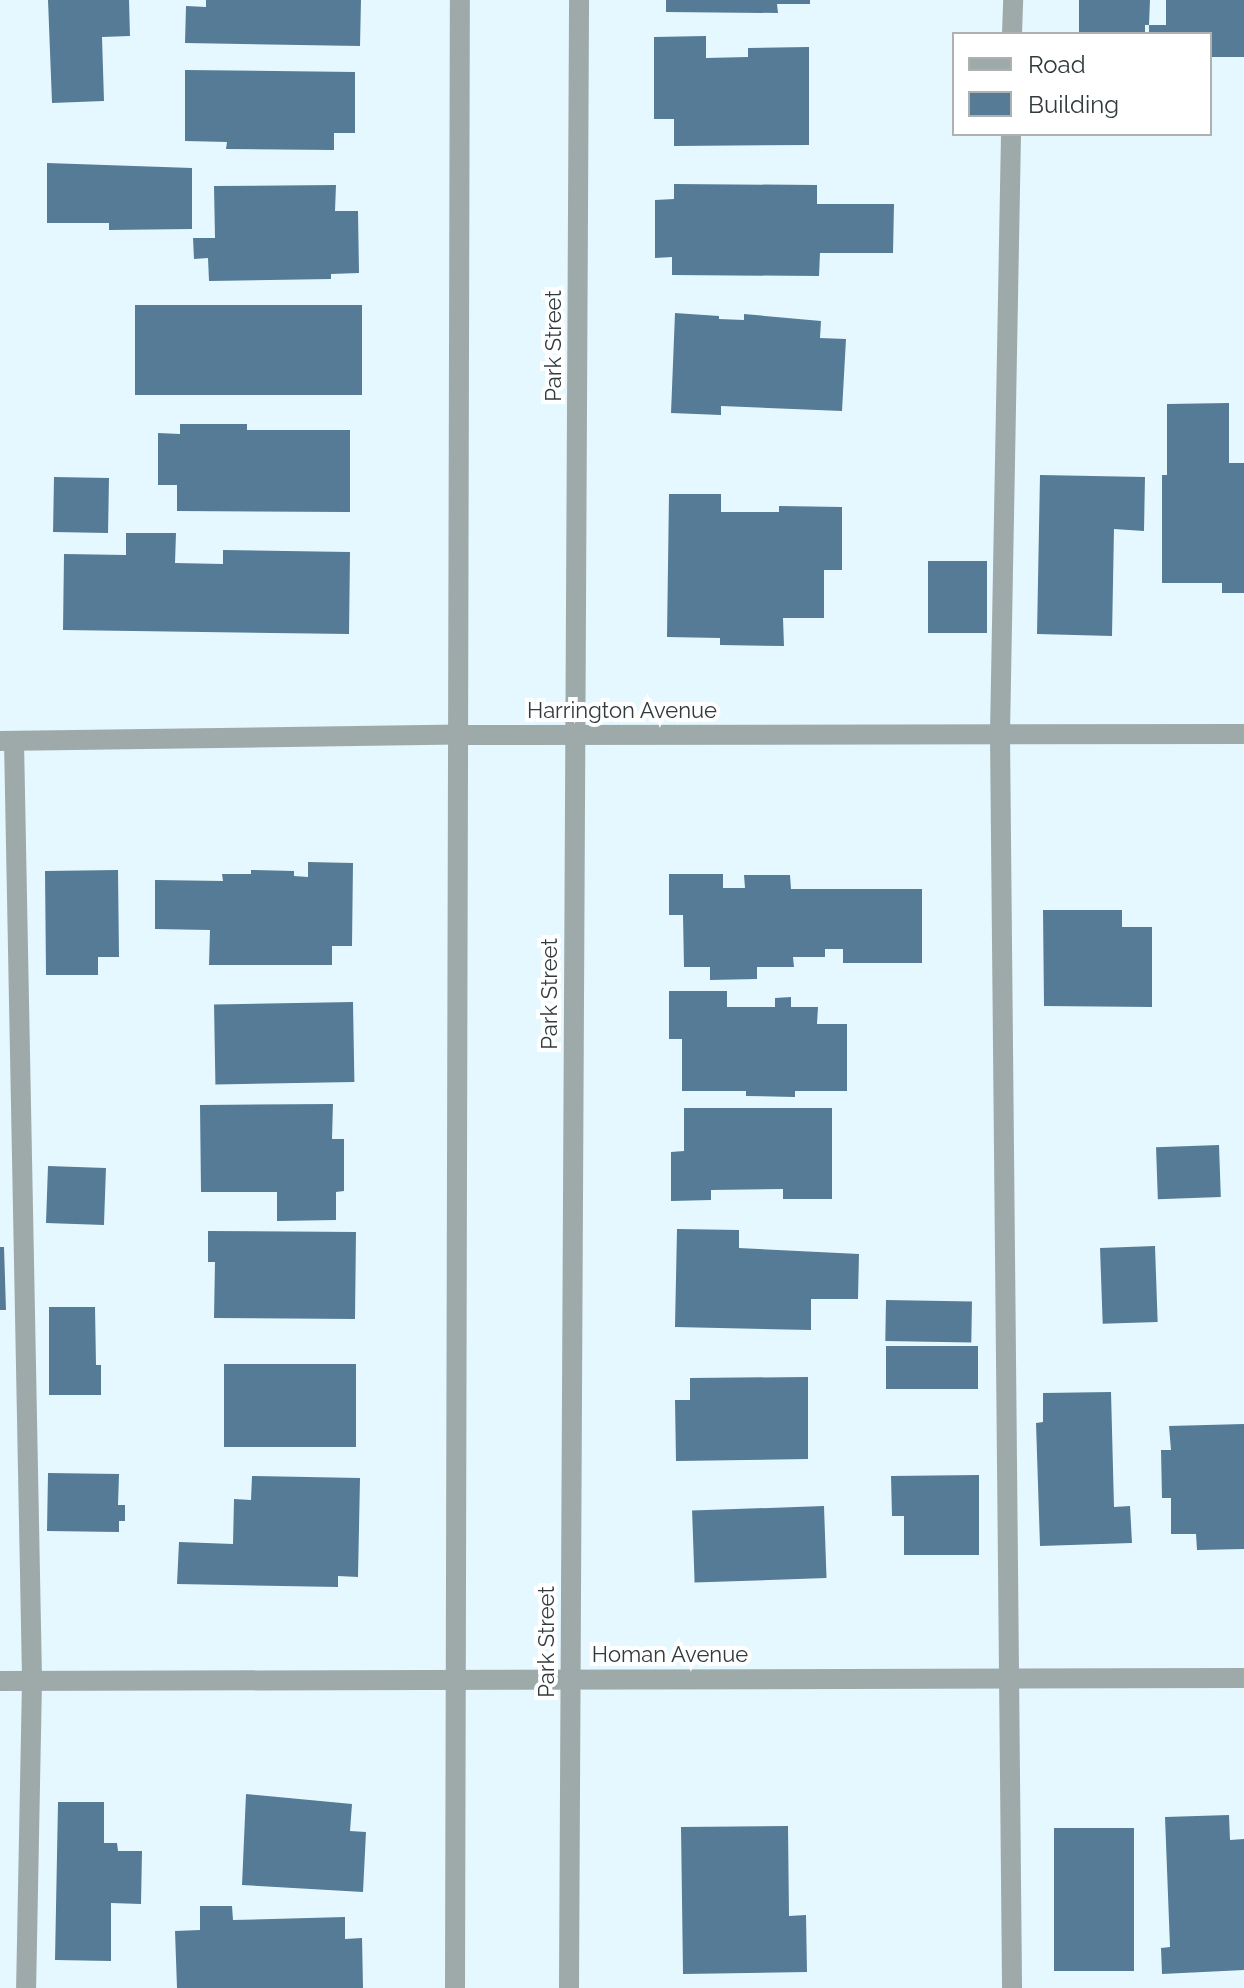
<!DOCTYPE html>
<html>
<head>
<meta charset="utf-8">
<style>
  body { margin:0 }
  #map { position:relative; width:1244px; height:1988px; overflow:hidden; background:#e5f8ff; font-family:Raleway,sans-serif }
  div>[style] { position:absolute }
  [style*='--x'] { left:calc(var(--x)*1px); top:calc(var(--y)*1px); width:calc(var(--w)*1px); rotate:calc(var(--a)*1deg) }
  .building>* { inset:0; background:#567b96; transform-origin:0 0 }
  .service>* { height:20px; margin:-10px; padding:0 10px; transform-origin:10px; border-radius:10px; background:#9ea9aa }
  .minor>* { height:20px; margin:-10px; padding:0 10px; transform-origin:10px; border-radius:10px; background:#9ea9aa }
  span { translate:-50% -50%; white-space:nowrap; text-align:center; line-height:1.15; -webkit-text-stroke:8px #fff; paint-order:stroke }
  .street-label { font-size:22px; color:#313b3e }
  .legend { position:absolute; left:952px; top:32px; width:260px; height:104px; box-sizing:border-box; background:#fff; border:2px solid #adb1b2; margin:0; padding:10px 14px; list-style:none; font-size:24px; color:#313b3e }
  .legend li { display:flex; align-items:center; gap:16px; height:40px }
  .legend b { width:40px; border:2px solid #adb1b2 }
</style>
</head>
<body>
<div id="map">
  <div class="building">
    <div style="clip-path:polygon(48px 0,129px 0,130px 36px,102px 37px,104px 101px,52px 103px)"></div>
    <div style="clip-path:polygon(206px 0,361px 0,360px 46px,185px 43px,186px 6px,206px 7px)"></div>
    <div style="clip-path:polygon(666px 0,810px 0,810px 4px,777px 4px,778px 13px,666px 12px)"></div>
    <div style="clip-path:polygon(1079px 0,1150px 0,1149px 25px,1166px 25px,1166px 0,1244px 0,1244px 57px,1210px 57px,1210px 34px,1149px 34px,1149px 25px,1145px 25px,1145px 34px,1079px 34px)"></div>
    <div style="clip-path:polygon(706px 36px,706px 58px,748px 57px,748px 48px,809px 47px,809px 145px,674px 146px,674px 119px,654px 119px,654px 37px)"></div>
    <div style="clip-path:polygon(185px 70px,355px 72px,355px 133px,334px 133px,334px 150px,226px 149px,227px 142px,185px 141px)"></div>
    <div style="clip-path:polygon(47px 163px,192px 168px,192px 229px,109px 230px,109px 223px,47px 223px)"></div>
    <div style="clip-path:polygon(674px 184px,817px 185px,817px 204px,894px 204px,893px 253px,820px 253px,819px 276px,672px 275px,672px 257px,655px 258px,655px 200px,674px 199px)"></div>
    <div style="clip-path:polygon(336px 185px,335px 211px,358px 211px,359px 273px,331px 274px,331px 279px,209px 281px,208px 258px,194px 259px,193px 238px,215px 238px,214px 186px)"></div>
    <div style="left:135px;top:305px;width:227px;height:90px"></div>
    <div style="clip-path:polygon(675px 313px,719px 316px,719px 319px,744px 320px,744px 314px,821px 321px,820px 338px,846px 339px,842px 411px,721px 406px,721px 415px,671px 413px)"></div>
    <div style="clip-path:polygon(1229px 403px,1229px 463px,1244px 463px,1244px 593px,1222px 593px,1222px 583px,1162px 583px,1162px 475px,1167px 475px,1167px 404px)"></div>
    <div style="clip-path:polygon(180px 424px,247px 424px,247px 430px,350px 430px,350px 512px,177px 511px,177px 485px,158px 485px,158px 433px,180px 434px)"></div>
    <div style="clip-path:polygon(1040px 475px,1145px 477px,1144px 531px,1114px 529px,1112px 636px,1037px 634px)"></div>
    <div style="left:54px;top:477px;width:55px;height:55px;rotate:1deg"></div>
    <div style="clip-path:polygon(669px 494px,721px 494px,721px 512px,779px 512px,779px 506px,842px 507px,842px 570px,824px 570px,824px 618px,783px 618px,784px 646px,720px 645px,720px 638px,667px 637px)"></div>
    <div style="clip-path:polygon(126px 533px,176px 533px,175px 563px,223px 564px,223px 550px,350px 552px,349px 634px,63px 630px,64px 554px,126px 555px)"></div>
    <div style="left:928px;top:561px;width:59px;height:72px"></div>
    <div style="clip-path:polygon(308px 862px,353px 863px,352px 946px,332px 946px,332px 965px,209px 965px,210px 930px,155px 929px,155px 880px,223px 881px,222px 874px,251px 874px,251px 870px,294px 871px,294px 876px,308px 877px)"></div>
    <div style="clip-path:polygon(118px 870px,119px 957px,98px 957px,98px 975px,46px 975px,45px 871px)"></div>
    <div style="clip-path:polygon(669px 874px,723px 874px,723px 888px,745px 888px,744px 875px,790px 875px,791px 889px,922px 889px,922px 963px,843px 963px,843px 949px,825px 949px,825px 957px,793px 957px,794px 967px,757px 967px,757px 979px,710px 980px,710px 967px,684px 967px,683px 915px,669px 915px)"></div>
    <div style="clip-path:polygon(1043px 910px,1122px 910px,1122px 927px,1152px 927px,1152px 1007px,1044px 1006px)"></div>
    <div style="clip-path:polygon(669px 991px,727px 991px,727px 1007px,775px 1007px,775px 998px,791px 997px,791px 1007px,818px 1007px,817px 1024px,847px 1024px,847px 1091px,795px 1091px,795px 1097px,746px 1096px,746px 1091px,682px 1091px,682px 1039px,669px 1039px)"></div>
    <div style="left:353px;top:1002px;width:80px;height:139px;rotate:89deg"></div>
    <div style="clip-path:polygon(333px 1104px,332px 1139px,344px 1139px,344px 1191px,336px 1192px,336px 1220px,277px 1221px,277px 1192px,201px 1192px,200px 1105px)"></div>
    <div style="clip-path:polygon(684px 1108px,832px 1108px,832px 1199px,783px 1199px,783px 1189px,711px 1190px,711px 1200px,671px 1201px,671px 1152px,684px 1151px)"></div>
    <div style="left:1219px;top:1145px;width:52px;height:63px;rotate:88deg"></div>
    <div style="left:48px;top:1166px;width:58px;height:57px;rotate:2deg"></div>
    <div style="clip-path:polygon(677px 1229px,739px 1230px,739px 1248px,859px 1254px,858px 1299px,811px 1299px,811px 1330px,675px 1327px)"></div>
    <div style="clip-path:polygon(208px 1231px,356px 1232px,355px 1319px,214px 1318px,215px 1262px,208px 1262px)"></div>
    <div style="left:1155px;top:1246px;width:76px;height:55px;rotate:88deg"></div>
    <div style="clip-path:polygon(0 1247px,4px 1247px,6px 1310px,0 1310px)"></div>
    <div style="left:886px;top:1300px;width:86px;height:41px;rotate:1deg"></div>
    <div style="clip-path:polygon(49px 1307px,95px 1307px,96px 1365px,101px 1365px,101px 1395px,49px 1395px)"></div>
    <div style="left:978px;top:1346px;width:43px;height:92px;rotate:90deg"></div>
    <div style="left:224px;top:1364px;width:132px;height:83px"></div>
    <div style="clip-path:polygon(808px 1377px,808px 1459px,676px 1461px,675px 1400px,690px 1400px,690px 1378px)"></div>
    <div style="clip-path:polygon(1111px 1392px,1114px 1507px,1130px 1506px,1132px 1543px,1040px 1546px,1036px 1423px,1043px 1422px,1043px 1393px)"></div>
    <div style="clip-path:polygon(1244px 1424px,1244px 1549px,1197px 1550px,1196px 1534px,1171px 1534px,1171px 1498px,1162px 1498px,1161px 1450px,1171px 1450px,1169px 1426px)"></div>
    <div style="clip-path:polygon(48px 1473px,119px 1474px,118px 1505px,125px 1505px,125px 1521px,119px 1521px,119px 1532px,47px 1531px)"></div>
    <div style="clip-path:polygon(979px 1475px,979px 1555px,904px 1555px,904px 1516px,892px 1516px,891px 1476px)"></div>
    <div style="clip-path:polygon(252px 1476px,360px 1478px,358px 1577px,338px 1576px,338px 1587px,177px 1584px,179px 1542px,233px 1544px,234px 1499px,251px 1500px)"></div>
    <div style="left:824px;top:1506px;width:72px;height:132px;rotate:88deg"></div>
    <div style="clip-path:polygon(246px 1794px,352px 1804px,350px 1831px,366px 1832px,363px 1892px,242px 1885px)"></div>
    <div style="clip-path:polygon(58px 1802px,104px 1802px,104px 1843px,117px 1843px,118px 1851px,142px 1851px,141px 1904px,111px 1903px,111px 1961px,55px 1960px)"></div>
    <div style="clip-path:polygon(1229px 1815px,1230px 1840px,1244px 1839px,1244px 1970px,1162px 1974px,1161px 1948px,1170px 1947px,1165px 1817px)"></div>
    <div style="clip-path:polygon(788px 1826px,789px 1916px,806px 1915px,807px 1972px,683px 1974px,681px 1827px)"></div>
    <div style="left:1134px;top:1828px;width:143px;height:80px;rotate:90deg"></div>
    <div style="clip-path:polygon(200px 1906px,232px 1906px,233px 1920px,345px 1917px,345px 1939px,362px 1938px,363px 1988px,177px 1988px,175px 1931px,200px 1930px)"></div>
  </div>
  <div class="service">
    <div style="--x:1012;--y:34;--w:34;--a:-88"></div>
    <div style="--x:1011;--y:134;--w:600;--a:91.05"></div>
    <div style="--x:1000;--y:734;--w:1254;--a:89.45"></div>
    <div style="--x:14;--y:741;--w:940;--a:88.9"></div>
    <div style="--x:32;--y:1681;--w:307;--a:91.1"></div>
  </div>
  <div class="minor">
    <div style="--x:0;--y:741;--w:458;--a:-0.8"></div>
    <div style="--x:458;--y:735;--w:786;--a:-0.07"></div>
    <div style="--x:0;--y:1681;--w:1244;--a:-0.14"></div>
    <div style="--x:455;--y:1988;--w:1988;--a:-89.86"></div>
    <div style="--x:569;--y:1988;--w:1988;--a:-89.71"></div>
  </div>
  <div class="street-label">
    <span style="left:554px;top:346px;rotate:-90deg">Park Street</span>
    <span style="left:622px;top:711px">Harrington Avenue</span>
    <span style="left:550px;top:994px;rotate:-90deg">Park Street</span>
    <span style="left:547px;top:1642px;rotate:-90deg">Park Street</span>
    <span style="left:670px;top:1655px">Homan Avenue</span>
  </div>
  <ul class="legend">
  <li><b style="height:10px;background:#9ea9aa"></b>Road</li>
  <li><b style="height:22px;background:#567b96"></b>Building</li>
  </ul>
</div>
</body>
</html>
